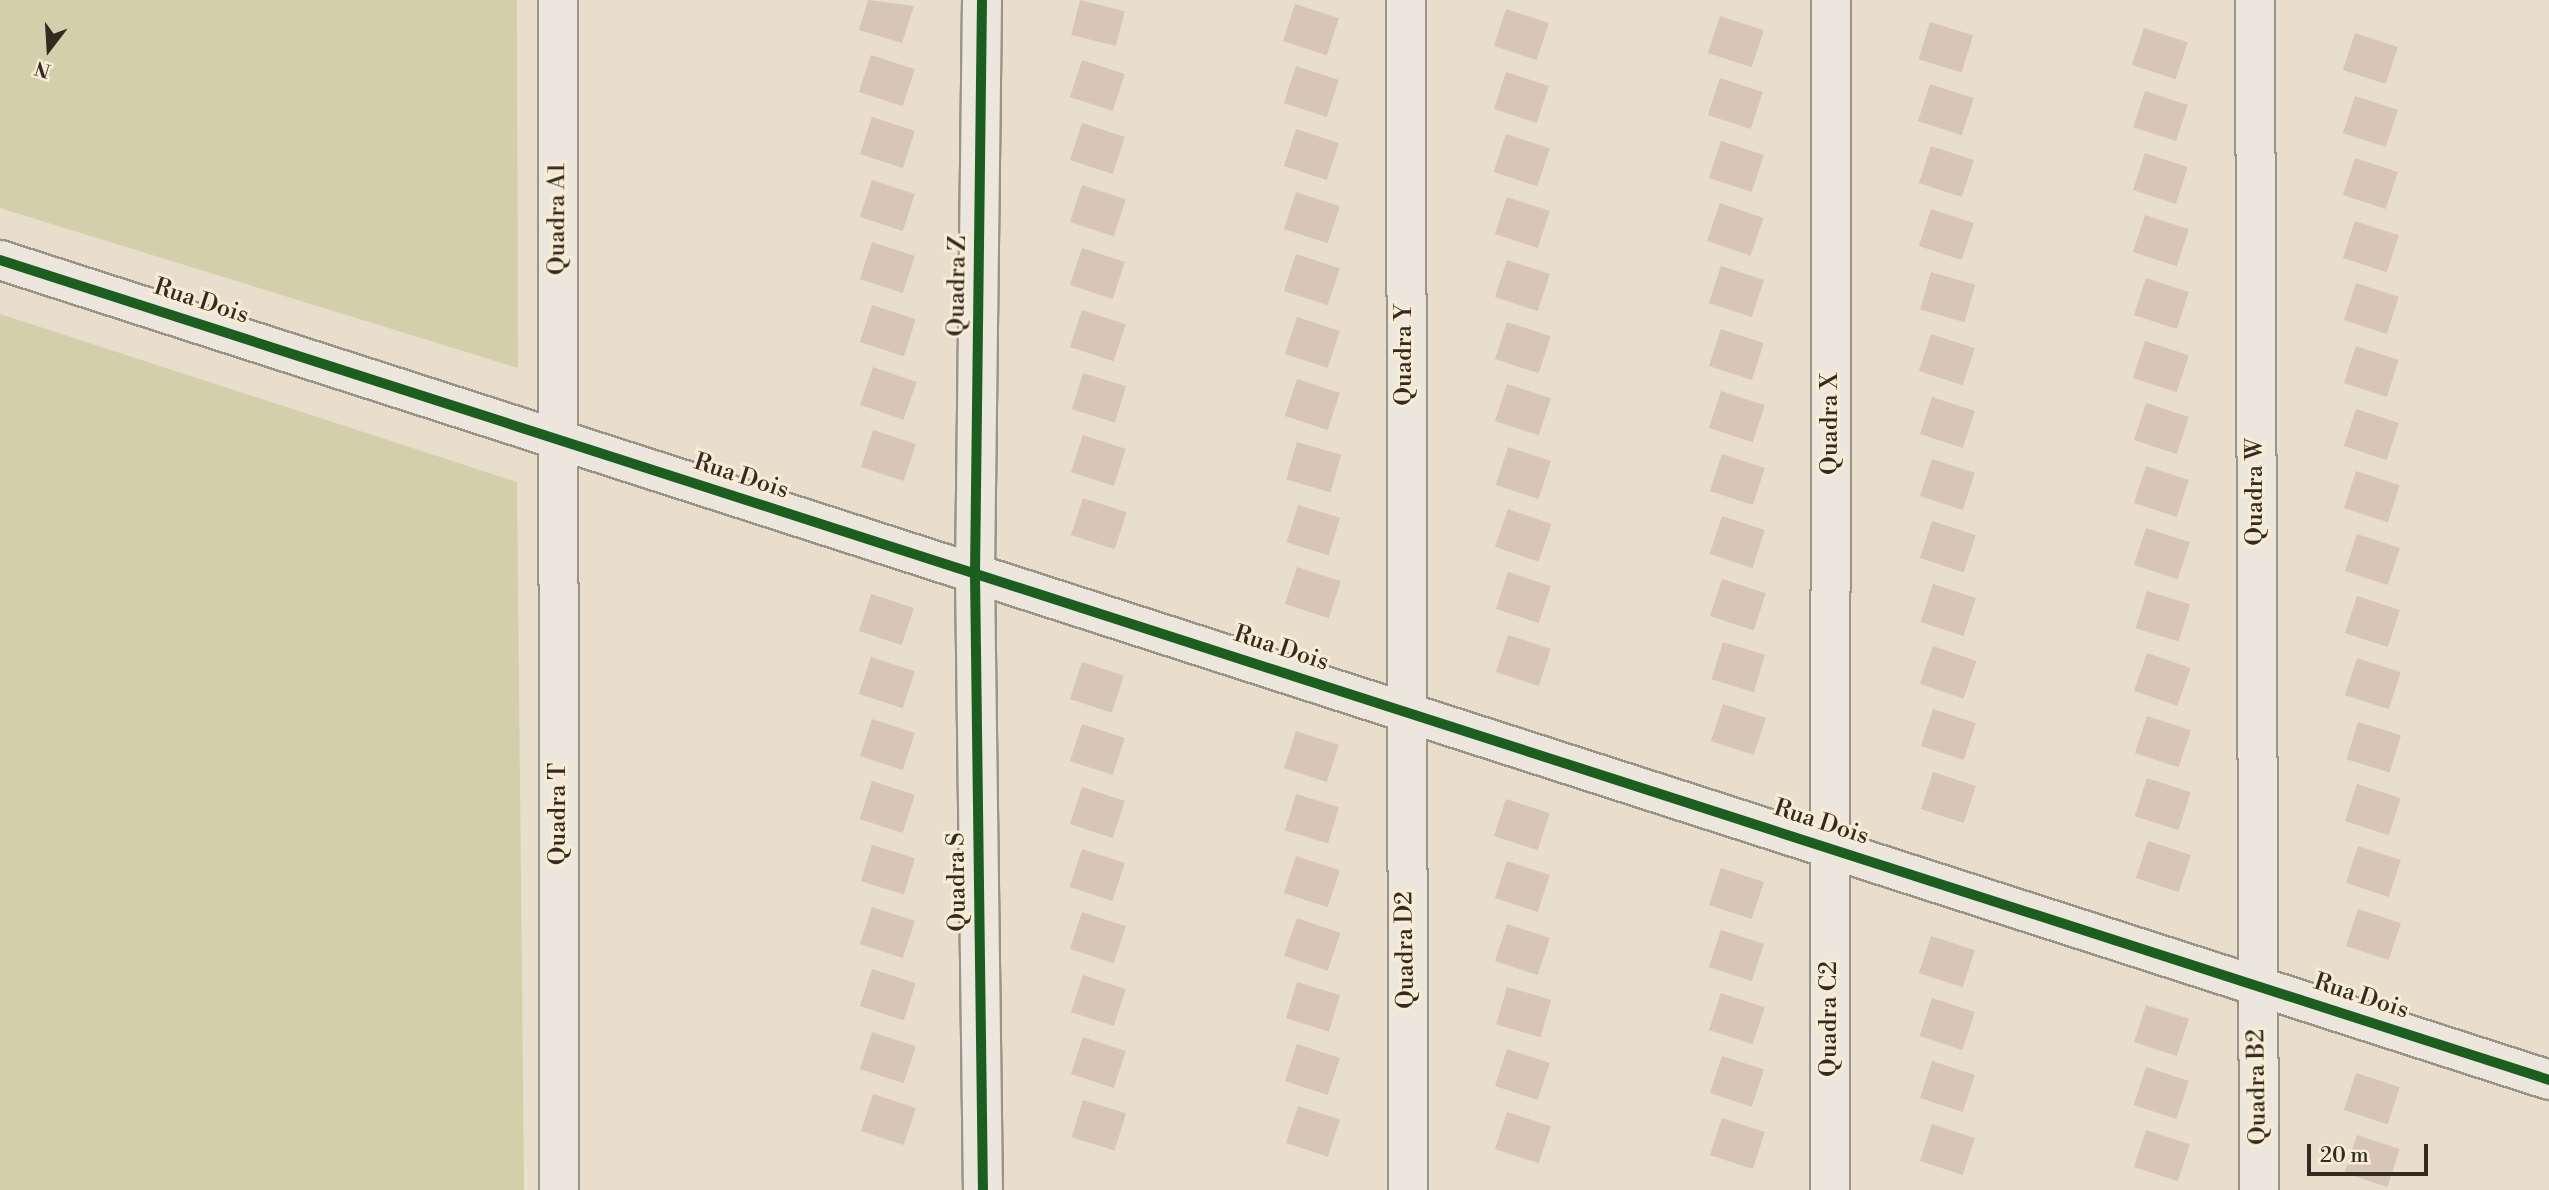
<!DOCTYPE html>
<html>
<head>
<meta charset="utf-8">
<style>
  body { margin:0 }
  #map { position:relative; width:2549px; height:1190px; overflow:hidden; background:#e8decb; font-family:"Libre Bodoni",serif }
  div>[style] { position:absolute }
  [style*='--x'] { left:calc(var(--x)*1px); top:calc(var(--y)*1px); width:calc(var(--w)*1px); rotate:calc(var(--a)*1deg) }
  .green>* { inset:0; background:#d2cfaa }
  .building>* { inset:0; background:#d7c5b8; transform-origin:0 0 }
  .roads { filter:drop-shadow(2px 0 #9a9488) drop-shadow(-2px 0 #9a9488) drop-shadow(0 2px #9a9488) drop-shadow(0 -2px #9a9488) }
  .minor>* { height:38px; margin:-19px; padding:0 19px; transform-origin:19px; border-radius:19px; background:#ece6dd }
  .cycleway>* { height:10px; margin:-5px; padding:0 5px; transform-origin:5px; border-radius:5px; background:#1b5e20 }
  span { translate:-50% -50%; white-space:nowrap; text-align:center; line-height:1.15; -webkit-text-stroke:6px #f8ecd5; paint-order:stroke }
  .street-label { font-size:24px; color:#332a21 }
  .north { position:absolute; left:14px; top:14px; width:70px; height:70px; -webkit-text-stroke:5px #f8ecd5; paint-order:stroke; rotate:197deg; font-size:19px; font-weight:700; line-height:28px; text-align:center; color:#332a21 }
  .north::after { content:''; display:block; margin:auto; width:24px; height:32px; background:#332a21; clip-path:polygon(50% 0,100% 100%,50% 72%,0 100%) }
  .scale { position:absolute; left:2307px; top:1144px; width:121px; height:32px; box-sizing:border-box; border:4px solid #332a21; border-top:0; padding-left:9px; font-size:21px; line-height:24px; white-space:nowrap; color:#332a21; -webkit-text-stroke:5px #f8ecd5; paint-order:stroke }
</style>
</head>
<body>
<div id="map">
  <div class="green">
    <div style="clip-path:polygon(0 0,517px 0,518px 368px,0 208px)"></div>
    <div style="clip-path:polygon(0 314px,517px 482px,524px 1190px,0 1190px)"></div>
  </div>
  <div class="building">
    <div style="clip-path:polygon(868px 0,914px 6px,902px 43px,859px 30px)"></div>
    <div style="left:1080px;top:0;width:46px;height:36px;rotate:14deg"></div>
    <div style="left:1295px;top:4px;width:46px;height:39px;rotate:18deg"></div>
    <div style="left:1506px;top:9px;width:45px;height:39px;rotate:18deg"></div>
    <div style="left:1720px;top:16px;width:46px;height:39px;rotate:18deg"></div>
    <div style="left:1930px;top:22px;width:45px;height:39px;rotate:17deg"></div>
    <div style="left:2144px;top:28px;width:46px;height:39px;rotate:18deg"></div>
    <div style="left:2355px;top:33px;width:45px;height:39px;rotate:18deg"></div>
    <div style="left:871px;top:55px;width:46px;height:39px;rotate:18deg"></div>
    <div style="left:1082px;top:60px;width:45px;height:39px;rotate:18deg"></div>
    <div style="left:1296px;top:66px;width:45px;height:39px;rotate:18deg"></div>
    <div style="left:1506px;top:72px;width:45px;height:39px;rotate:18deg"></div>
    <div style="left:1720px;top:78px;width:45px;height:39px;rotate:18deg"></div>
    <div style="left:1930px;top:84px;width:46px;height:39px;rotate:18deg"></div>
    <div style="left:2145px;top:91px;width:45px;height:38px;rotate:18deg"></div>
    <div style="left:2355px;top:96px;width:45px;height:39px;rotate:18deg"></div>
    <div style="left:872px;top:117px;width:45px;height:39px;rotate:18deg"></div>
    <div style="left:1082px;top:123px;width:45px;height:39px;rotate:18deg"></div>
    <div style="left:1296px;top:129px;width:45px;height:39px;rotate:18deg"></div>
    <div style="left:1506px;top:134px;width:46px;height:40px;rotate:18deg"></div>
    <div style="left:1721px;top:141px;width:45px;height:39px;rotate:18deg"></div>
    <div style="left:1931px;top:146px;width:45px;height:39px;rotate:18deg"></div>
    <div style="left:2145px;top:153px;width:45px;height:39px;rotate:18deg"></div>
    <div style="left:2355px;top:158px;width:45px;height:39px;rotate:18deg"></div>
    <div style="left:872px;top:180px;width:45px;height:39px;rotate:18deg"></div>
    <div style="left:1082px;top:185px;width:46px;height:39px;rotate:18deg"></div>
    <div style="left:1296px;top:192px;width:46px;height:39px;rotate:18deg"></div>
    <div style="left:1507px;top:197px;width:45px;height:39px;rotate:18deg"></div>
    <div style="left:1720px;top:203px;width:46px;height:40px;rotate:19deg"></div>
    <div style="left:1931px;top:209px;width:45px;height:39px;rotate:18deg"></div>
    <div style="left:2145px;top:215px;width:46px;height:39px;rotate:18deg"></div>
    <div style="left:2355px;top:221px;width:46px;height:39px;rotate:18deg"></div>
    <div style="left:872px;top:242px;width:45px;height:39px;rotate:18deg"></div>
    <div style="left:1082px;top:248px;width:45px;height:39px;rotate:18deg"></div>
    <div style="left:1296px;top:254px;width:46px;height:39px;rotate:18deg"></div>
    <div style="left:1507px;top:260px;width:45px;height:39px;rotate:18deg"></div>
    <div style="left:1721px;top:266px;width:45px;height:39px;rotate:18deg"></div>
    <div style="left:1931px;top:272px;width:46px;height:39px;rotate:16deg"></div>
    <div style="left:2146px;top:278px;width:45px;height:39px;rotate:18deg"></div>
    <div style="left:2356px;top:283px;width:45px;height:39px;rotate:18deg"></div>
    <div style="left:872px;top:305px;width:46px;height:39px;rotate:18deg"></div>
    <div style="left:1082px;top:310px;width:46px;height:39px;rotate:18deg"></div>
    <div style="left:1297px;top:317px;width:45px;height:39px;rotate:18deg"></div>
    <div style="left:1507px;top:322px;width:46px;height:39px;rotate:18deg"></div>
    <div style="left:1721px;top:329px;width:45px;height:39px;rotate:18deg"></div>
    <div style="left:1931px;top:334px;width:46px;height:39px;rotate:18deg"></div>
    <div style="left:2145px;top:341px;width:46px;height:39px;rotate:18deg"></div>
    <div style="left:2356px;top:346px;width:45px;height:39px;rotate:18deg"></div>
    <div style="left:873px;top:367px;width:46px;height:40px;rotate:19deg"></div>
    <div style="left:1083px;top:373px;width:45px;height:38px;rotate:17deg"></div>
    <div style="left:1297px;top:379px;width:45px;height:39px;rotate:18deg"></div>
    <div style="left:1507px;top:384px;width:46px;height:39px;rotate:18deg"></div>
    <div style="left:1721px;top:391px;width:46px;height:39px;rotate:18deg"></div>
    <div style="left:1932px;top:397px;width:45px;height:39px;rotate:18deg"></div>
    <div style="left:2146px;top:403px;width:45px;height:39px;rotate:18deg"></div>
    <div style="left:2356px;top:409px;width:45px;height:39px;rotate:18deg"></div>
    <div style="left:873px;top:430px;width:45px;height:39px;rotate:18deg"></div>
    <div style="left:1083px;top:435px;width:45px;height:39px;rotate:18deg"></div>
    <div style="left:1297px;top:442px;width:46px;height:39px;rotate:16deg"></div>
    <div style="left:1508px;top:447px;width:45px;height:40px;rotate:18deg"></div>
    <div style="left:1722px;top:454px;width:45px;height:39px;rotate:18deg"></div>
    <div style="left:1932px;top:459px;width:45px;height:39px;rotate:18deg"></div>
    <div style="left:2146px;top:466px;width:45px;height:39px;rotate:18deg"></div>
    <div style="left:2356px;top:471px;width:46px;height:39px;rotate:18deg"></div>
    <div style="left:1083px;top:498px;width:46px;height:39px;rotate:18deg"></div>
    <div style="left:1298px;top:505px;width:44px;height:39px;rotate:17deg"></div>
    <div style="left:1508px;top:509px;width:46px;height:40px;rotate:19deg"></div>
    <div style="left:1722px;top:516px;width:45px;height:40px;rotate:18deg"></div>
    <div style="left:1932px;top:521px;width:46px;height:39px;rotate:18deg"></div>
    <div style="left:2146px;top:528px;width:46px;height:39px;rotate:18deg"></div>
    <div style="left:2357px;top:534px;width:45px;height:39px;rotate:18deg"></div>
    <div style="left:1297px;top:567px;width:46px;height:39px;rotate:18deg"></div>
    <div style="left:1508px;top:572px;width:45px;height:39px;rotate:18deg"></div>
    <div style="left:1722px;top:579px;width:46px;height:39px;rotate:18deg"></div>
    <div style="left:1933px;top:584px;width:45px;height:40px;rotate:18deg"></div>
    <div style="left:2147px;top:591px;width:45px;height:39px;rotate:17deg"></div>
    <div style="left:871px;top:594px;width:45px;height:39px;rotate:18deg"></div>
    <div style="left:2357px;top:596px;width:45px;height:39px;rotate:18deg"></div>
    <div style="left:1508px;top:635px;width:45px;height:39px;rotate:18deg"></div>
    <div style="left:1723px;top:642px;width:44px;height:39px;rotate:17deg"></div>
    <div style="left:1933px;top:646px;width:46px;height:40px;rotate:19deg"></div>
    <div style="left:2147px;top:653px;width:46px;height:40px;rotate:19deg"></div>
    <div style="left:871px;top:657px;width:46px;height:39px;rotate:18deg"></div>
    <div style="left:2357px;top:658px;width:46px;height:39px;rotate:18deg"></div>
    <div style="left:1082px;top:662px;width:44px;height:39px;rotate:18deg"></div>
    <div style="left:1723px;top:704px;width:45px;height:39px;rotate:18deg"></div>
    <div style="left:1933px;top:709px;width:45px;height:39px;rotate:18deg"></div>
    <div style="left:2147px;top:716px;width:46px;height:39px;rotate:18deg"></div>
    <div style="left:872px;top:719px;width:45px;height:39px;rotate:18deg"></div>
    <div style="left:2358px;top:722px;width:45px;height:39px;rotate:17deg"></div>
    <div style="left:1082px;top:724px;width:45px;height:39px;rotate:18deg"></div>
    <div style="left:1296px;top:731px;width:45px;height:39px;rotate:18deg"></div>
    <div style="left:1933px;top:772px;width:45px;height:39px;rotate:18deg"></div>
    <div style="left:2147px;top:778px;width:46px;height:40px;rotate:18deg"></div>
    <div style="left:872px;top:781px;width:45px;height:40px;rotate:18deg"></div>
    <div style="left:2357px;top:784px;width:46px;height:39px;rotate:18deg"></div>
    <div style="left:1082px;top:787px;width:45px;height:39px;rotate:18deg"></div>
    <div style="left:1296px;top:794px;width:45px;height:38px;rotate:17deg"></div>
    <div style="left:1506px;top:799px;width:46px;height:39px;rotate:18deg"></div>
    <div style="left:2148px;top:841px;width:45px;height:39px;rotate:18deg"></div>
    <div style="left:872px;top:845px;width:45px;height:38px;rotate:17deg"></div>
    <div style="left:2358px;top:846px;width:45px;height:39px;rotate:18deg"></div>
    <div style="left:1082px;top:849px;width:45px;height:40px;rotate:18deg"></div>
    <div style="left:1296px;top:856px;width:46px;height:39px;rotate:18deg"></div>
    <div style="left:1507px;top:861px;width:45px;height:39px;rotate:18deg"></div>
    <div style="left:1721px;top:868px;width:45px;height:39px;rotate:18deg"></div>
    <div style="left:872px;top:907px;width:45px;height:39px;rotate:18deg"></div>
    <div style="left:2358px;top:909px;width:45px;height:39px;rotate:18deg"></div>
    <div style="left:1082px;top:912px;width:46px;height:39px;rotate:18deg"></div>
    <div style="left:1297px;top:918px;width:46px;height:40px;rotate:19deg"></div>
    <div style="left:1507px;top:924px;width:45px;height:39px;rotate:18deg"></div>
    <div style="left:1721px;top:930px;width:45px;height:39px;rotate:18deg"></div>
    <div style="left:1931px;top:936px;width:46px;height:39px;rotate:18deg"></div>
    <div style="left:872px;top:969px;width:46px;height:39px;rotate:18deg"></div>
    <div style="left:1083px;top:975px;width:45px;height:39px;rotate:18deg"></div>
    <div style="left:1297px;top:982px;width:45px;height:38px;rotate:17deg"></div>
    <div style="left:1507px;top:987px;width:46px;height:39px;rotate:16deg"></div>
    <div style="left:1721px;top:993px;width:46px;height:39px;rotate:18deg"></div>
    <div style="left:1932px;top:998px;width:45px;height:40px;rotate:18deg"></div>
    <div style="left:2146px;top:1005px;width:45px;height:39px;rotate:18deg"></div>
    <div style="left:872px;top:1032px;width:46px;height:39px;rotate:18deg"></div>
    <div style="left:1083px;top:1037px;width:45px;height:39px;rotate:18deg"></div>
    <div style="left:1297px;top:1044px;width:45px;height:39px;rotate:18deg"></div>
    <div style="left:1507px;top:1049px;width:45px;height:39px;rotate:18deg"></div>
    <div style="left:1722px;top:1056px;width:44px;height:39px;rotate:18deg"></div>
    <div style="left:1932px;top:1061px;width:45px;height:39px;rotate:18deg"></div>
    <div style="left:2146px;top:1067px;width:45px;height:40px;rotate:18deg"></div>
    <div style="left:2356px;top:1073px;width:46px;height:39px;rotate:18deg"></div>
    <div style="left:873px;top:1094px;width:45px;height:39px;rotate:18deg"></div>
    <div style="left:1083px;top:1100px;width:45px;height:39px;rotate:17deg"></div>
    <div style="left:1298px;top:1106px;width:44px;height:39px;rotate:18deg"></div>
    <div style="left:1507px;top:1112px;width:46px;height:39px;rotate:18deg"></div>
    <div style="left:1722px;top:1118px;width:45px;height:39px;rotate:18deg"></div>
    <div style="left:1932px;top:1124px;width:45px;height:39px;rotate:18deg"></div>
    <div style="left:2146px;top:1130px;width:46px;height:39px;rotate:18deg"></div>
    <div style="left:2357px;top:1135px;width:45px;height:40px;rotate:18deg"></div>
  </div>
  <div class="roads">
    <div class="minor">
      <div style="--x:558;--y:0;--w:1190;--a:89.95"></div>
      <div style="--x:982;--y:0;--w:574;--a:90.7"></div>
      <div style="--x:975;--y:574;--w:616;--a:89.26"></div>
      <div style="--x:1406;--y:0;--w:1190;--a:89.9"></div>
      <div style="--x:2255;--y:0;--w:1190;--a:89.81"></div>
      <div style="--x:0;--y:260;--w:2678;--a:17.83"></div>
      <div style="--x:1830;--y:1190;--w:1190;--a:-89.95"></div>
    </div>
  </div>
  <div class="cycleway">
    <div style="--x:982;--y:0;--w:574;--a:90.7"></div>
    <div style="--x:975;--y:574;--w:616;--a:89.26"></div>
    <div style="--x:0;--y:260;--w:2678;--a:17.83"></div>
  </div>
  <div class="street-label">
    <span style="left:558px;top:219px;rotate:-90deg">Quadra A1</span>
    <span style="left:958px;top:286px;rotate:-89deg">Quadra Z</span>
    <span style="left:201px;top:302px;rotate:18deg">Rua Dois</span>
    <span style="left:1405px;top:355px;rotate:-90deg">Quadra Y</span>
    <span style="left:1831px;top:424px;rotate:-90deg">Quadra X</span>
    <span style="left:741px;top:477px;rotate:18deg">Rua Dois</span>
    <span style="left:2256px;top:492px;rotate:-90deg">Quadra W</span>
    <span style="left:1281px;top:649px;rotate:18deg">Rua Dois</span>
    <span style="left:559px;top:814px;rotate:-90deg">Quadra T</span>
    <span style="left:1821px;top:823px;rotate:18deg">Rua Dois</span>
    <span style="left:958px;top:882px;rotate:-91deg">Quadra S</span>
    <span style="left:1406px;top:950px;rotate:-91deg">Quadra D2</span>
    <span style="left:2361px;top:997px;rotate:18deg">Rua Dois</span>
    <span style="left:1830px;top:1019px;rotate:-90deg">Quadra C2</span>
    <span style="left:2258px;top:1087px;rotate:-91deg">Quadra B2</span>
  </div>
  <div class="north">N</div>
  <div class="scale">20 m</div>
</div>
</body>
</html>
